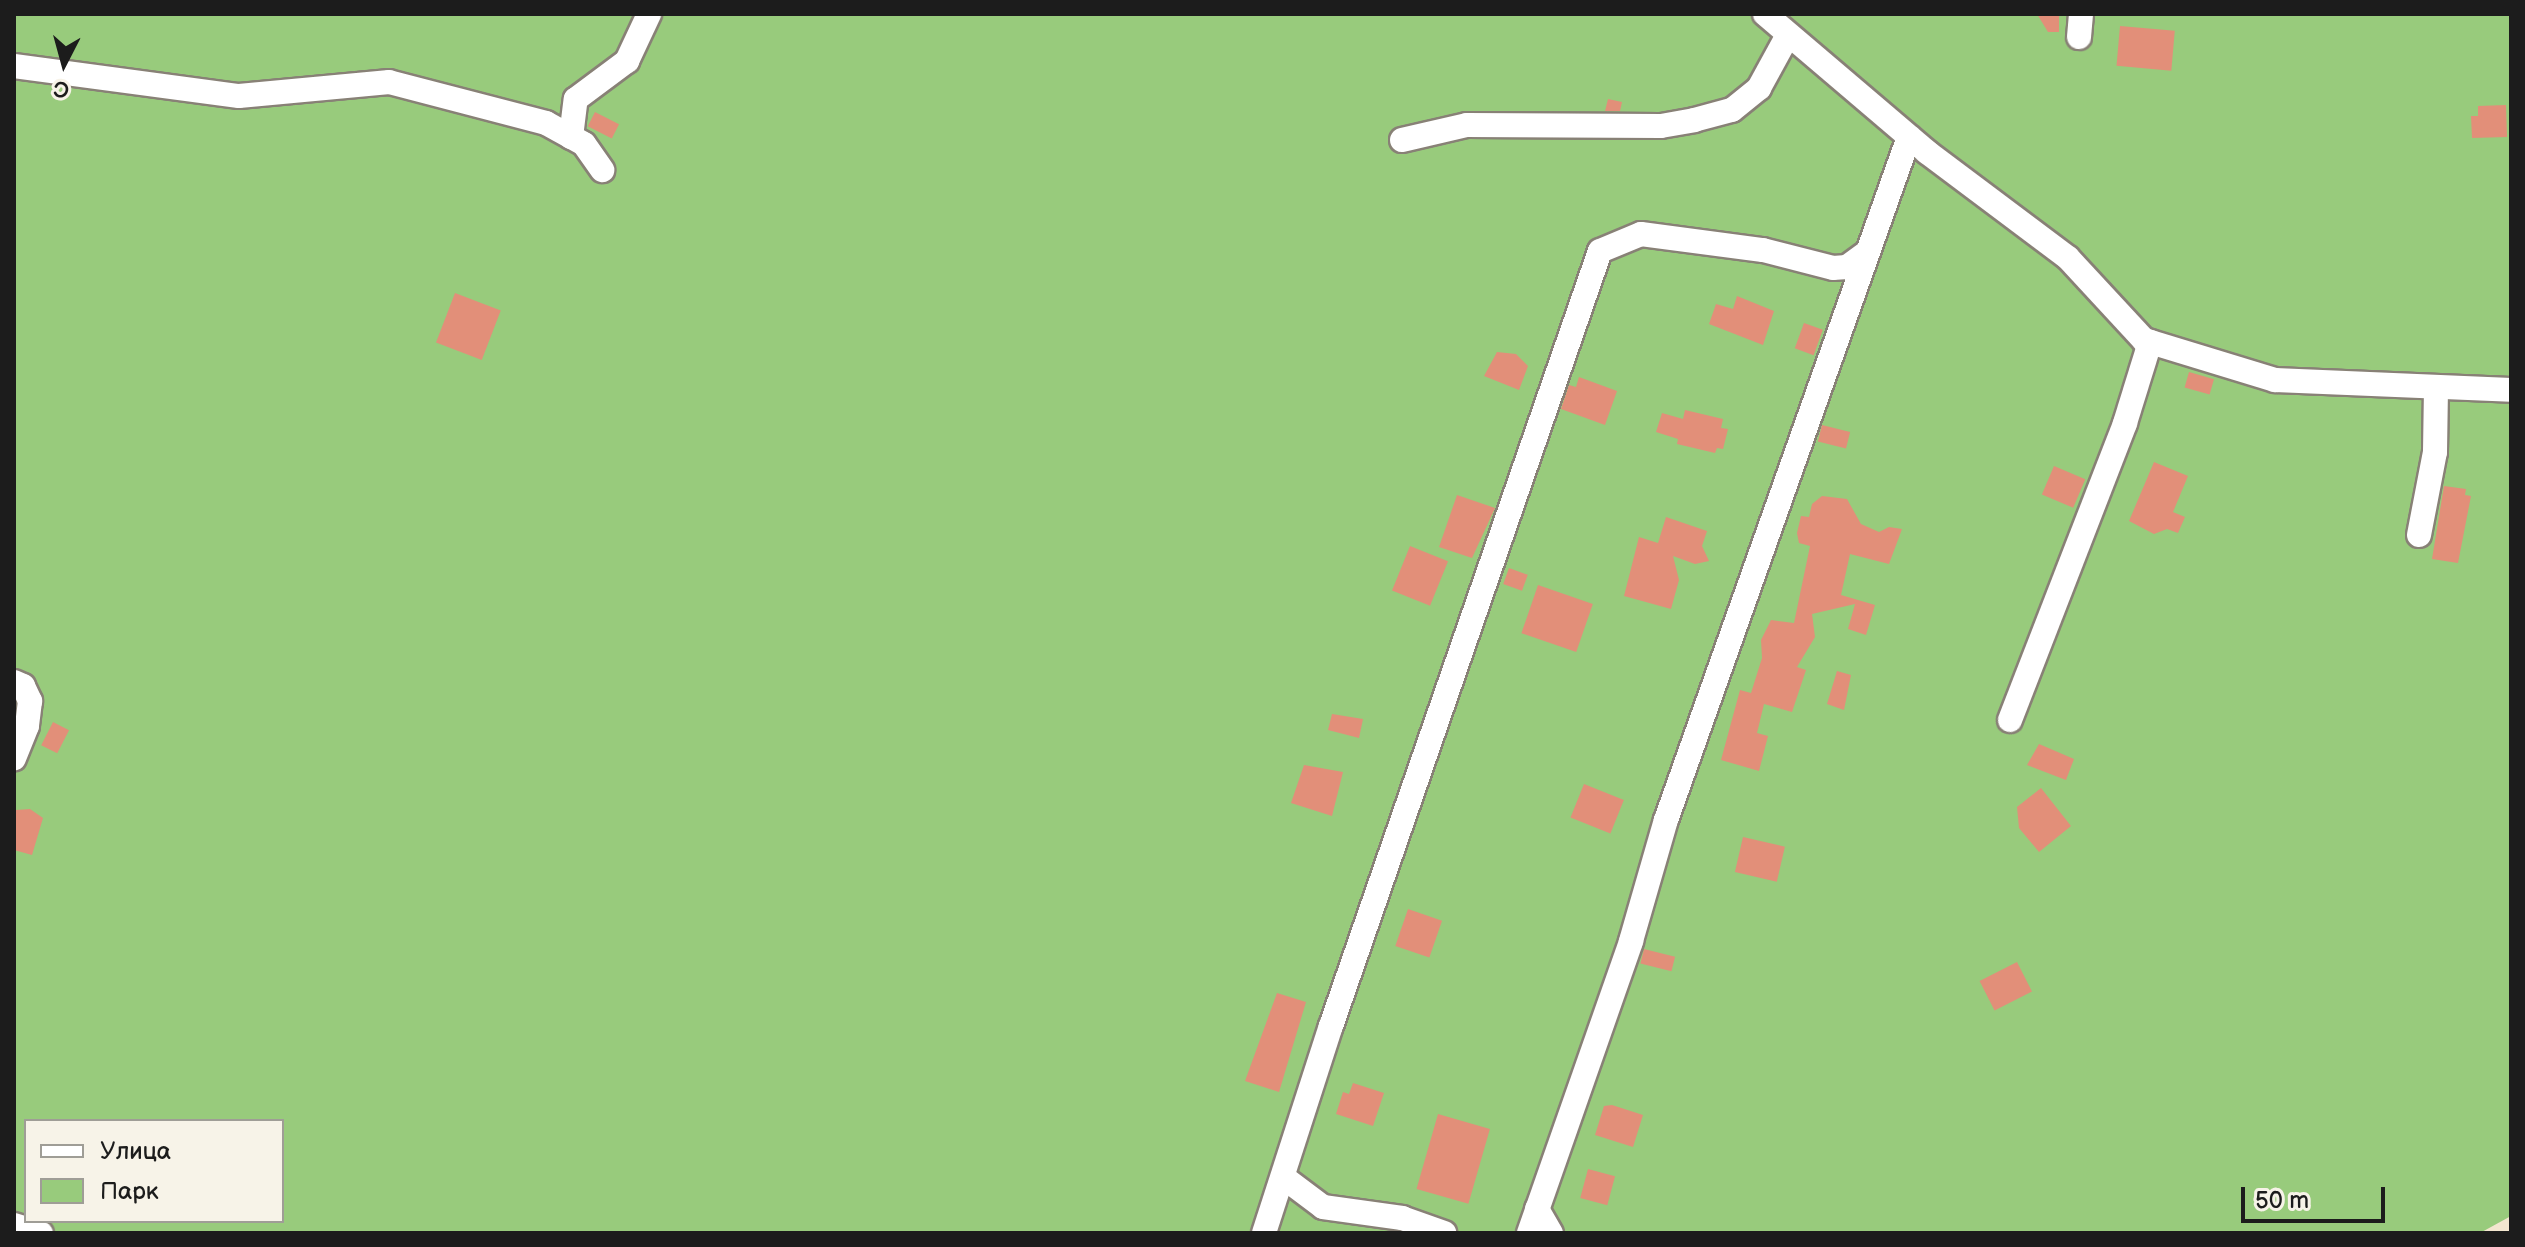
<!DOCTYPE html>
<html>
<head>
<meta charset="utf-8">
<style>
  body { margin:0 }
  #map { position:relative; width:2525px; height:1247px; overflow:hidden; background:#f3e6cf; font-family:"Balsamiq Sans",sans-serif }
  div>[style] { position:absolute }
  [style*='--x'] { left:calc(var(--x)*1px); top:calc(var(--y)*1px); width:calc(var(--w)*1px); rotate:calc(var(--a)*1deg) }
  .green>* { inset:0; background:#98cb7c }
  .building>* { inset:0; background:#e28f79; transform-origin:0 0 }
  .roads { filter:drop-shadow(2px 0 #888176) drop-shadow(-2px 0 #888176) drop-shadow(0 2px #888176) drop-shadow(0 -2px #888176) }
  .minor>* { height:24px; margin:-12px; padding:0 12px; transform-origin:12px; border-radius:12px; background:#fff }
  span { translate:-50% -50%; white-space:nowrap; text-align:center; line-height:1.15; -webkit-text-stroke:6px #f7f3e8; paint-order:stroke }
  .frame { position:absolute; inset:0; border:16px solid #1c1c1c; pointer-events:none }
  .legend { position:absolute; left:24px; top:1119px; width:260px; height:104px; box-sizing:border-box; background:#f7f3e8; border:2px solid #9f9d96; margin:0; padding:10px 14px; list-style:none; font-size:24px; color:#1c1c1c }
  .legend li { display:flex; align-items:center; gap:16px; height:40px }
  .legend b { width:40px; border:2px solid #9f9d96 }
  .north { position:absolute; left:24px; top:24px; width:80px; height:80px; -webkit-text-stroke:6px #f7f3e8; paint-order:stroke; rotate:186deg; font-size:22px; font-weight:700; line-height:32px; text-align:center; color:#1c1c1c }
  .north::after { content:''; display:block; margin:auto; width:28px; height:36px; background:#1c1c1c; clip-path:polygon(50% 0,100% 100%,50% 72%,0 100%) }
  .scale { position:absolute; left:2241px; top:1187px; width:144px; height:36px; box-sizing:border-box; border:4px solid #1c1c1c; border-top:0; padding-left:10px; font-size:24px; line-height:28px; white-space:nowrap; color:#1c1c1c; -webkit-text-stroke:6px #f7f3e8; paint-order:stroke }
</style>
</head>
<body>
<div id="map">
  <div class="green">
    <div style="clip-path:polygon(evenodd,14px 14px,2511px 14px,2511px 1216px,2480px 1233px,14px 1233px,14px 14px,26px 1121px,282px 1121px,282px 1221px,26px 1221px,26px 1121px)"></div>
  </div>
  <div class="building">
    <div style="clip-path:polygon(2037px 14px,2059px 14px,2059px 32px,2048px 32px)"></div>
    <div style="left:2120px;top:26px;width:55px;height:40px;rotate:5deg"></div>
    <div style="clip-path:polygon(1608px 99px,1622px 102px,1620px 111px,1605px 111px)"></div>
    <div style="clip-path:polygon(2506px 105px,2507px 137px,2472px 138px,2471px 116px,2478px 116px,2478px 106px)"></div>
    <div style="left:595px;top:112px;width:27px;height:16px;rotate:27deg"></div>
    <div style="left:455px;top:293px;width:49px;height:53px;rotate:21deg"></div>
    <div style="clip-path:polygon(1737px 296px,1774px 311px,1763px 345px,1709px 324px,1716px 304px,1733px 309px)"></div>
    <div style="left:1804px;top:323px;width:20px;height:27px;rotate:20deg"></div>
    <div style="clip-path:polygon(1497px 352px,1516px 354px,1528px 366px,1519px 390px,1484px 376px)"></div>
    <div style="left:2189px;top:372px;width:26px;height:16px;rotate:16deg"></div>
    <div style="clip-path:polygon(1579px 377px,1617px 391px,1605px 425px,1561px 409px,1569px 385px,1576px 387px)"></div>
    <div style="clip-path:polygon(1685px 410px,1723px 419px,1721px 428px,1728px 429px,1723px 449px,1717px 448px,1715px 453px,1677px 444px,1678px 439px,1656px 432px,1662px 413px,1683px 419px)"></div>
    <div style="left:1822px;top:425px;width:29px;height:17px;rotate:14deg"></div>
    <div style="clip-path:polygon(2154px 462px,2188px 476px,2173px 512px,2185px 517px,2178px 533px,2167px 529px,2154px 534px,2129px 521px)"></div>
    <div style="left:2054px;top:466px;width:34px;height:31px;rotate:23deg"></div>
    <div style="clip-path:polygon(2444px 486px,2466px 489px,2465px 495px,2471px 496px,2458px 563px,2432px 559px)"></div>
    <div style="clip-path:polygon(1457px 495px,1495px 508px,1472px 558px,1439px 547px)"></div>
    <div style="clip-path:polygon(1822px 496px,1847px 499px,1861px 524px,1879px 532px,1889px 527px,1902px 529px,1889px 564px,1850px 554px,1841px 595px,1875px 605px,1866px 635px,1848px 629px,1855px 604px,1812px 614px,1815px 637px,1797px 667px,1806px 670px,1792px 712px,1764px 704px,1757px 733px,1768px 736px,1759px 771px,1721px 760px,1740px 690px,1751px 693px,1762px 658px,1761px 640px,1771px 620px,1794px 623px,1810px 546px,1799px 543px,1797px 533px,1801px 516px,1809px 517px,1812px 504px)"></div>
    <div style="clip-path:polygon(1666px 517px,1707px 531px,1702px 546px,1709px 561px,1695px 564px,1673px 556px,1679px 580px,1671px 609px,1624px 596px,1639px 537px,1658px 543px)"></div>
    <div style="left:1410px;top:546px;width:41px;height:48px;rotate:22deg"></div>
    <div style="left:1509px;top:568px;width:20px;height:17px;rotate:20deg"></div>
    <div style="left:1538px;top:585px;width:58px;height:51px;rotate:19deg"></div>
    <div style="clip-path:polygon(1837px 671px,1851px 675px,1844px 710px,1827px 704px)"></div>
    <div style="clip-path:polygon(1332px 714px,1363px 719px,1359px 738px,1328px 730px)"></div>
    <div style="left:53px;top:722px;width:18px;height:26px;rotate:27deg"></div>
    <div style="clip-path:polygon(2039px 744px,2074px 759px,2066px 780px,2027px 765px)"></div>
    <div style="clip-path:polygon(1304px 765px,1343px 772px,1332px 816px,1291px 803px)"></div>
    <div style="left:1584px;top:784px;width:43px;height:36px;rotate:22deg"></div>
    <div style="clip-path:polygon(2041px 788px,2071px 826px,2039px 852px,2019px 828px,2017px 807px)"></div>
    <div style="clip-path:polygon(30px 809px,43px 818px,32px 855px,14px 850px,16px 810px)"></div>
    <div style="left:1743px;top:837px;width:43px;height:36px;rotate:13deg"></div>
    <div style="left:1408px;top:909px;width:36px;height:39px;rotate:19deg"></div>
    <div style="left:1644px;top:949px;width:32px;height:15px;rotate:14deg"></div>
    <div style="left:2017px;top:962px;width:33px;height:42px;rotate:63deg"></div>
    <div style="clip-path:polygon(1277px 993px,1306px 1002px,1279px 1092px,1245px 1081px)"></div>
    <div style="clip-path:polygon(1353px 1083px,1384px 1093px,1373px 1126px,1336px 1114px,1343px 1092px,1349px 1094px)"></div>
    <div style="clip-path:polygon(1612px 1105px,1643px 1115px,1633px 1147px,1595px 1135px,1604px 1106px)"></div>
    <div style="left:1438px;top:1114px;width:54px;height:78px;rotate:16deg"></div>
    <div style="left:1588px;top:1169px;width:28px;height:30px;rotate:15deg"></div>
  </div>
  <div class="roads">
    <div class="minor">
      <div style="--x:1765;--y:14;--w:213;--a:40.4"></div>
      <div style="--x:1927;--y:152;--w:176;--a:36.9"></div>
      <div style="--x:2068;--y:258;--w:112;--a:47.2"></div>
      <div style="--x:2144;--y:340;--w:137;--a:17"></div>
      <div style="--x:2275;--y:380;--w:236;--a:2.4"></div>
      <div style="--x:2079;--y:37;--w:23;--a:-85"></div>
      <div style="--x:14;--y:66;--w:227;--a:7.6"></div>
      <div style="--x:239;--y:96;--w:151;--a:-5.3"></div>
      <div style="--x:389;--y:82;--w:162;--a:14.6"></div>
      <div style="--x:546;--y:123;--w:43;--a:28.9"></div>
      <div style="--x:584;--y:144;--w:32;--a:55"></div>
      <div style="--x:571;--y:137;--w:38;--a:-83"></div>
      <div style="--x:576;--y:99;--w:64;--a:-36.7"></div>
      <div style="--x:627;--y:61;--w:52;--a:-64.9"></div>
      <div style="--x:1402;--y:140;--w:67;--a:-13"></div>
      <div style="--x:1467;--y:125;--w:194;--a:0.3"></div>
      <div style="--x:1661;--y:126;--w:34;--a:-10"></div>
      <div style="--x:1694;--y:120;--w:39;--a:-15"></div>
      <div style="--x:1732;--y:110;--w:35;--a:-39"></div>
      <div style="--x:1759;--y:88;--w:60;--a:-61.3"></div>
      <div style="--x:2419;--y:535;--w:85;--a:-79.1"></div>
      <div style="--x:2435;--y:452;--w:64;--a:-89.1"></div>
      <div style="--x:14;--y:682;--w:10;--a:24"></div>
      <div style="--x:23;--y:686;--w:17;--a:65"></div>
      <div style="--x:30;--y:701;--w:25;--a:97"></div>
      <div style="--x:27;--y:726;--w:35;--a:112"></div>
      <div style="--x:2010;--y:720;--w:318;--a:-68.8"></div>
      <div style="--x:2125;--y:423;--w:85;--a:-72.8"></div>
      <div style="--x:1283;--y:1177;--w:50;--a:36.9"></div>
      <div style="--x:1323;--y:1207;--w:80;--a:7.9"></div>
      <div style="--x:1402;--y:1218;--w:45;--a:19.7"></div>
      <div style="--x:1537;--y:1209;--w:28;--a:60"></div>
      <div style="--x:14;--y:1225;--w:28;--a:17"></div>
      <div style="--x:1264;--y:1233;--w:218;--a:-72.1"></div>
      <div style="--x:1331;--y:1026;--w:820;--a:-70.86"></div>
      <div style="--x:1600;--y:251;--w:44;--a:-22.5"></div>
      <div style="--x:1641;--y:234;--w:123;--a:7.5"></div>
      <div style="--x:1763;--y:250;--w:72;--a:14.4"></div>
      <div style="--x:1833;--y:268;--w:14;--a:-4"></div>
      <div style="--x:1847;--y:267;--w:22;--a:-36"></div>
      <div style="--x:1529;--y:1233;--w:309;--a:-70.7"></div>
      <div style="--x:1631;--y:941;--w:126;--a:-73.9"></div>
      <div style="--x:1666;--y:820;--w:725;--a:-70.42"></div>
    </div>
  </div>
  <div class="frame"></div>
  <ul class="legend">
  <li><b style="height:10px;background:#fff"></b>Улица</li>
  <li><b style="height:22px;background:#98cb7c"></b>Парк</li>
  </ul>
  <div class="north">С</div>
  <div class="scale">50 m</div>
</div>
</body>
</html>
